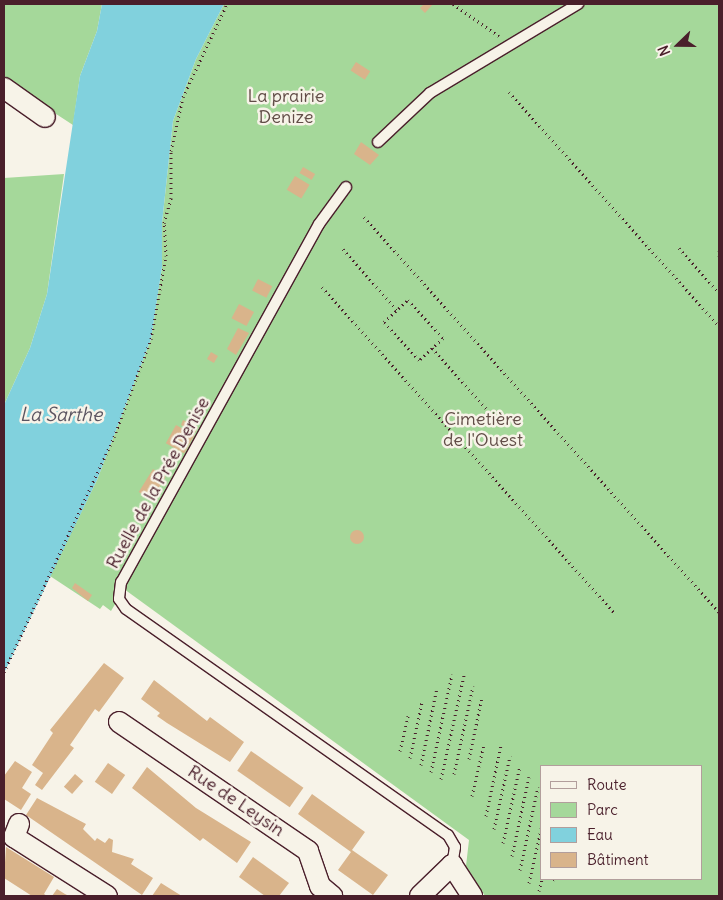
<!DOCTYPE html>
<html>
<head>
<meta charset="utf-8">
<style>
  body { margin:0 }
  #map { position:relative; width:723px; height:900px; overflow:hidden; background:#f7f3e8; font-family:Delius,sans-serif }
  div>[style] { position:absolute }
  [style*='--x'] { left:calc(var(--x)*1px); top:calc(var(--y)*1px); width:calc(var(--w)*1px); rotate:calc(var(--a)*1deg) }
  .green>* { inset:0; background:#a5d89a }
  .water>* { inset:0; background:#81d1dd }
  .building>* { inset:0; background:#d9b48b; transform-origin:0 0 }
  .round { border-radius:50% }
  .path>* { height:3px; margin-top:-1.5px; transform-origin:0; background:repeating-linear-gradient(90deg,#4a1f2b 0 1px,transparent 0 5px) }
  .roads { filter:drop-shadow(1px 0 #4a1f2b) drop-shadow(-1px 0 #4a1f2b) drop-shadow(0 1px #4a1f2b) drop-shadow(0 -1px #4a1f2b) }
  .lane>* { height:10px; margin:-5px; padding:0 5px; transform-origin:5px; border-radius:5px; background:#f7f3e8 }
  .street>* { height:20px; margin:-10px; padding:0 10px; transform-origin:10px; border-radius:10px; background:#f7f3e8 }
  span { translate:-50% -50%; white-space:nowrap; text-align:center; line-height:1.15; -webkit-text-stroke:5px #f7f3e8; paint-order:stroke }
  .park-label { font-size:18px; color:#614d47 }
  .street-label { font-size:18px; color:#4a1f2b }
  .water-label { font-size:19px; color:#5a5460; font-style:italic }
  .frame { position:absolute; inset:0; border:5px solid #4a1f2b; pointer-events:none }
  .legend { position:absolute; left:540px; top:765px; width:162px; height:115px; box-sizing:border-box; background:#f7f3e8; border:1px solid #b29e9c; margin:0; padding:6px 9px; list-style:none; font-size:15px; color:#4a1f2b }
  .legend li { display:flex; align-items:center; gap:10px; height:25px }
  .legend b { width:25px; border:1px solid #b29e9c }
  .north { position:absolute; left:653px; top:20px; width:50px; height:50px; -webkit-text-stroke:4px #f7f3e8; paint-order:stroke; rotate:248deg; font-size:14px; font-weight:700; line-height:20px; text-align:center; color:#4a1f2b }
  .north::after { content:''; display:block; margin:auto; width:18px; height:22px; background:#4a1f2b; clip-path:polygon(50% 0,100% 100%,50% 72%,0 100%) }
</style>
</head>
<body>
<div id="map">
  <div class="green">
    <div style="clip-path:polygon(4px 4px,102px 4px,97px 31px,80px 76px,73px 125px,4px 80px)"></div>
    <div style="clip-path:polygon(evenodd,224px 4px,719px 4px,719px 896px,485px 896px,466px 866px,469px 840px,124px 589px,111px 611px,103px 605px,100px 609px,50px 576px,97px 480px,151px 339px,162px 267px,162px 223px,173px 121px,196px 59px,224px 4px,542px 766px,702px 766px,702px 879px,542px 879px,542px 766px)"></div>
    <div style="clip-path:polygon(64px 174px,47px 294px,30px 348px,4px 405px,4px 178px)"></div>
  </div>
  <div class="water">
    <div style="clip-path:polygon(102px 4px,224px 4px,196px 59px,173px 121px,162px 223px,162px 267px,151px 339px,97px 480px,4px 673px,4px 405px,30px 348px,47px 294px,80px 76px,97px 31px)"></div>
  </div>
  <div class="building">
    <div style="clip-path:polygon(424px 4px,433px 4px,425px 13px,420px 8px)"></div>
    <div style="left:356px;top:62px;width:17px;height:10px;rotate:33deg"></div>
    <div style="clip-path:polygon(361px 142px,379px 155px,370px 165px,354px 154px)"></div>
    <div style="left:303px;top:167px;width:14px;height:7px;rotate:30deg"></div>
    <div style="left:295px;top:176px;width:17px;height:16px;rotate:31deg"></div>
    <div style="left:258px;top:279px;width:16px;height:13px;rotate:27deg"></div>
    <div style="left:239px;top:304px;width:17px;height:16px;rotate:28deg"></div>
    <div style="clip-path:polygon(238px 328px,249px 333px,236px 355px,227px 349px)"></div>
    <div style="left:211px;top:352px;width:8px;height:8px;rotate:30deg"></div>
    <div style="clip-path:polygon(183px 420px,198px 427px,195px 433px,181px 425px)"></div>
    <div style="left:176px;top:425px;width:21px;height:21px;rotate:29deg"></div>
    <div style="left:153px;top:469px;width:15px;height:27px;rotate:32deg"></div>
    <div style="left:143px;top:507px;width:8px;height:15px;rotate:30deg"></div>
    <div class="round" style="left:350px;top:530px;width:14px;height:14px"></div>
    <div style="clip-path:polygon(75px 583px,92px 595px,88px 601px,72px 588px)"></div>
    <div style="clip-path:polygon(104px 663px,124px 678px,99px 712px,95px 709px,70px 745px,74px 748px,42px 790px,35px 785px,43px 773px,32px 765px,53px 733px,50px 730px)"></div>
    <div style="clip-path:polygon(154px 680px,207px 721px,210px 717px,244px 742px,230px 762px,167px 723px,157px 716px,160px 713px,141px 699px)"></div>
    <div style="left:251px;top:751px;width:64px;height:24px;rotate:35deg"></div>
    <div style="clip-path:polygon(15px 761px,32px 772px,22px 788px,31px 794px,21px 810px,4px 799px,4px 776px)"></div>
    <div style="left:108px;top:763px;width:21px;height:23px;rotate:35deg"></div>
    <div style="clip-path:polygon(147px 767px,196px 808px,251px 842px,237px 863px,203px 838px,200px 841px,132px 788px)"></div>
    <div style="left:75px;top:774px;width:11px;height:17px;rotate:41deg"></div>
    <div style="clip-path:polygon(312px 794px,365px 832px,352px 850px,388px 875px,373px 895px,338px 870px,351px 852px,298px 814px)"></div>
    <div style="clip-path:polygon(37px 798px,86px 824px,83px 829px,95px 841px,97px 838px,105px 843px,109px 838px,113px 840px,112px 852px,134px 859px,131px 864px,153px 878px,142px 895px,26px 815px)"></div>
    <div style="clip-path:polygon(6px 847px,54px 877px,44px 894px,47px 896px,32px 896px,4px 878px)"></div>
    <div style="clip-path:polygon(253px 857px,289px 883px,279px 896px,265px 896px,239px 877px)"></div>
    <div style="clip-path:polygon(161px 883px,177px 893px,182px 896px,152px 896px)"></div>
    <div style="clip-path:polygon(57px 889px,65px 894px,69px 896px,52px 896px)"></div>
  </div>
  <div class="path">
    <div style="--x:453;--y:4;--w:56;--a:34.8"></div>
    <div style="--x:509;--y:92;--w:314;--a:48.1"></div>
    <div style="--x:364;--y:217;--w:531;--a:48.05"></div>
    <div style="--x:679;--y:248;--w:60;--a:48.4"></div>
    <div style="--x:343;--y:249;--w:81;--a:48.5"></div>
    <div style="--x:719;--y:251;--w:5;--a:90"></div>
    <div style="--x:322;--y:287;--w:438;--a:48.1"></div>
    <div style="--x:408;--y:300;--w:52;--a:47.4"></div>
    <div style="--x:443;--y:338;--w:33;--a:137"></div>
    <div style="--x:419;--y:360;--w:52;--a:-132.6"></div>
    <div style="--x:384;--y:322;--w:33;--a:-43"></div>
    <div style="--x:432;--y:348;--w:90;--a:48.2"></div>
    <div style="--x:4;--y:672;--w:259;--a:-64.9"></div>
    <div style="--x:114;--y:437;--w:105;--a:-69.3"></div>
    <div style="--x:151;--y:339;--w:84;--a:-79.8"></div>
    <div style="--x:166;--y:256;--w:33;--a:-93"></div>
    <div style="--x:164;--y:223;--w:26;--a:-74"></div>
    <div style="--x:171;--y:198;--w:47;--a:-90"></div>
    <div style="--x:171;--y:151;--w:55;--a:-77.5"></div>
    <div style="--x:183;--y:97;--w:103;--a:-64.7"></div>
    <div style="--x:400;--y:751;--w:36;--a:-77"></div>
    <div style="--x:410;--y:758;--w:57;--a:-77.9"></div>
    <div style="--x:469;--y:759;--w:63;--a:-78.2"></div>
    <div style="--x:421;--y:765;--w:79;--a:-78.3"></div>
    <div style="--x:431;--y:772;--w:100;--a:-77.9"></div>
    <div style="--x:454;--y:774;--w:90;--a:-77.8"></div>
    <div style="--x:441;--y:779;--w:107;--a:-77.5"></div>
    <div style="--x:472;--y:796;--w:53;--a:-77"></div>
    <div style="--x:486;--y:816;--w:73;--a:-78.1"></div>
    <div style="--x:494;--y:829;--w:75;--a:-77.6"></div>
    <div style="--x:503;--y:843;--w:79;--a:-77.6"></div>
    <div style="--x:512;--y:856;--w:81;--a:-77.9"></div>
    <div style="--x:520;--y:870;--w:85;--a:-77.8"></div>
    <div style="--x:553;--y:880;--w:1;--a:-45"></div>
    <div style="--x:529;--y:883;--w:59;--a:-77.4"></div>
    <div style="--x:539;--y:891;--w:12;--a:-76"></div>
  </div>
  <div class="roads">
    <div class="lane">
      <div style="--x:378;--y:142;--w:71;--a:-43.3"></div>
      <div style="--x:430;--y:93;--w:173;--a:-31"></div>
      <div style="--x:346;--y:187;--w:46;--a:126.1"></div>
      <div style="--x:319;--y:224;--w:409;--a:118.9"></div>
      <div style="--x:121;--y:582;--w:17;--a:97"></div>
      <div style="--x:119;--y:599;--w:12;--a:55"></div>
      <div style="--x:126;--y:609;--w:393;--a:35.1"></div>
      <div style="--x:448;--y:835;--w:14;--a:60"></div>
      <div style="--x:455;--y:847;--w:18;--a:99"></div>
    </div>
    <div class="street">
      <div style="--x:4;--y:88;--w:50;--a:35.3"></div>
      <div style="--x:119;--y:722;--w:229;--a:34.3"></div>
      <div style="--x:308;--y:851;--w:37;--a:71"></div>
      <div style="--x:320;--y:886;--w:16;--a:40"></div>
      <div style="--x:19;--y:824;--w:14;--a:111"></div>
      <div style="--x:14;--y:837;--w:110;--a:32.4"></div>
      <div style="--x:420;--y:896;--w:45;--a:-44.1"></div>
      <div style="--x:452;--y:865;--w:37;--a:57"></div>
    </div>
  </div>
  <div class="park-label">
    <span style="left:286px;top:107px">La prairie<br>Denize</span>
    <span style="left:483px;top:430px">Cimetière<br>de l'Ouest</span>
  </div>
  <div class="street-label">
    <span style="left:158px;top:483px;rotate:-61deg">Ruelle de la Prée Denise</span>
    <span style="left:236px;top:801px;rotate:34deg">Rue de Leysin</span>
  </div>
  <div class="water-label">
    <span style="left:61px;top:415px">La Sarthe</span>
  </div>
  <div class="frame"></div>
  <ul class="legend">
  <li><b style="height:6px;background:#f7f3e8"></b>Route</li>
  <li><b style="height:14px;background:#a5d89a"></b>Parc</li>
  <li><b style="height:14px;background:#81d1dd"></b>Eau</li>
  <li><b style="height:14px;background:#d9b48b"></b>Bâtiment</li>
  </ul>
  <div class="north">N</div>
</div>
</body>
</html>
